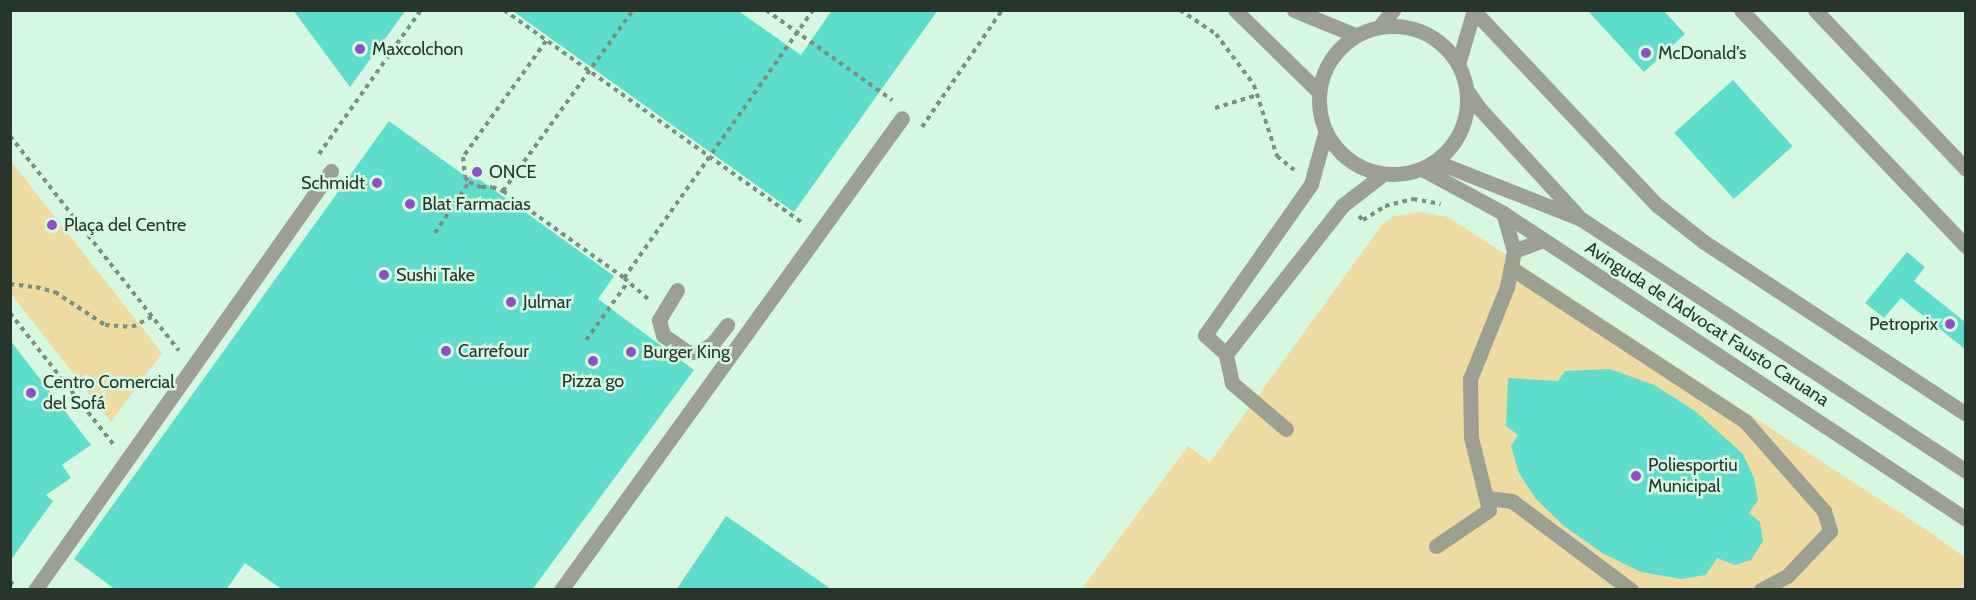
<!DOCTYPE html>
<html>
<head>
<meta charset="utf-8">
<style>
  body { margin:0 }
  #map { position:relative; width:1976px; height:600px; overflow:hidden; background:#d7f8e0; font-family:Cabin,sans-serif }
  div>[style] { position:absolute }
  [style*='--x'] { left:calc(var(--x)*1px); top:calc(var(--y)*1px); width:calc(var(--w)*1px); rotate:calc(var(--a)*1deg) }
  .green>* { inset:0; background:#eedba1 }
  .building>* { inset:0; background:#5fddcc; transform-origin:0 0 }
  .path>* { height:4px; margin-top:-2px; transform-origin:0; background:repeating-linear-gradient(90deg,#798f7f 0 4.5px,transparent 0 9px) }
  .service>* { height:15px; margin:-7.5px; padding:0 7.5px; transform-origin:7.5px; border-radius:7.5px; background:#9ba092 }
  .minor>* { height:15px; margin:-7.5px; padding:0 7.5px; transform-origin:7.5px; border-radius:7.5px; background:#9ba092 }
  .tertiary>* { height:15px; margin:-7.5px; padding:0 7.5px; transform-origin:7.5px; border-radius:7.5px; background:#9ba092 }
  .tertiary>.ring { margin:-7.5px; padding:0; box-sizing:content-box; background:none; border:15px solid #9ba092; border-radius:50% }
  .dots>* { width:16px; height:16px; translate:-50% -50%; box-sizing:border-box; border:3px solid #d7f8e0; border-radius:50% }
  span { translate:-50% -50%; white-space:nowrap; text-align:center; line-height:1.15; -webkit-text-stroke:5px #d7f8e0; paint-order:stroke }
  .poi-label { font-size:18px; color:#28352c }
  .left { translate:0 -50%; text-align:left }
  .right { translate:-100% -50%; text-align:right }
  .street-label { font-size:18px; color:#28352c }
  .frame { position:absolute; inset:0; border:12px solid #28352c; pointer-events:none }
</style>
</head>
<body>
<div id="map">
  <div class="green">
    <div style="clip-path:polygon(10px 160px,162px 353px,111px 422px,11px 294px)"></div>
    <div style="clip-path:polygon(1421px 212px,1448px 217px,1931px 533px,1966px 558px,1965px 590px,1081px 590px,1188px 446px,1210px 462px,1382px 225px,1394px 216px)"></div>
  </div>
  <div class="building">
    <div style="clip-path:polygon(293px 10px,406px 10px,350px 87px)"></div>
    <div style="clip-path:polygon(511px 10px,737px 10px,801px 55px,832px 10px,938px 10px,794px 212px)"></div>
    <div style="clip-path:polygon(1587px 10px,1663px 10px,1685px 34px,1644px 72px)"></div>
    <div style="left:1733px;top:80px;width:89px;height:79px;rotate:48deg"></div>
    <div style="clip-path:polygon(389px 121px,468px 178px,472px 174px,614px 276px,598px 299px,694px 370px,532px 590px,283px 590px,245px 563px,226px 590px,116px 590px,74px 559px)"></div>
    <div style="clip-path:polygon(1907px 252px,1925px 267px,1914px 281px,1965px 322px,1965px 349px,1901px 298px,1884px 318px,1865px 303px)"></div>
    <div style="clip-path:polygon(10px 340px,91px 445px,62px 465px,71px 478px,46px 495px,53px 501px,10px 561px)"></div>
    <div style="clip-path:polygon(1610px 369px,1654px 385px,1695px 411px,1743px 454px,1754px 478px,1758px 500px,1749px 513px,1760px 522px,1763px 541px,1751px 560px,1735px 565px,1717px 558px,1706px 575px,1681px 579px,1641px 572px,1602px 553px,1564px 526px,1535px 498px,1519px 473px,1511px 446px,1518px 435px,1506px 426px,1508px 378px,1558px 381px,1565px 371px)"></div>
    <div style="clip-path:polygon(726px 516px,751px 533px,832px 590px,676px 590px)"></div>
  </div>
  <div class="path">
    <div style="--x:504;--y:10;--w:367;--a:35.5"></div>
    <div style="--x:766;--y:10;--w:155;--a:35.5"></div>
    <div style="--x:1180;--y:10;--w:43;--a:33.7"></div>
    <div style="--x:1216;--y:34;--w:64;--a:53.3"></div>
    <div style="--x:1254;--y:85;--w:75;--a:72.1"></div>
    <div style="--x:1277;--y:156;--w:22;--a:39"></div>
    <div style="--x:546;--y:41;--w:143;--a:125.6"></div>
    <div style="--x:463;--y:157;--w:20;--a:84"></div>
    <div style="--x:465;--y:177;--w:6;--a:51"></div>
    <div style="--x:469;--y:182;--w:13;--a:23"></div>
    <div style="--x:481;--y:187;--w:11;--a:0"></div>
    <div style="--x:492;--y:187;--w:12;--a:20"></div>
    <div style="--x:503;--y:191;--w:149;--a:35.7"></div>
    <div style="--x:624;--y:278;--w:35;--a:41"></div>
    <div style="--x:1215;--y:108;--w:44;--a:-17.2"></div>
    <div style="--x:922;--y:127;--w:142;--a:-55.6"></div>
    <div style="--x:10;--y:136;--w:273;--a:51.8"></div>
    <div style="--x:319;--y:154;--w:176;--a:-54.7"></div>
    <div style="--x:503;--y:191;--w:223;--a:-54.3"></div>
    <div style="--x:1359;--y:216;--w:6;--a:45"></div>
    <div style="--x:1363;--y:220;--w:26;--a:-32"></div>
    <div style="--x:1385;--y:206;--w:29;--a:-14"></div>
    <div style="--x:1413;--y:199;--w:28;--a:10"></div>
    <div style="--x:435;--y:233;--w:61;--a:-56.3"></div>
    <div style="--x:624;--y:278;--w:328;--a:-54.8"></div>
    <div style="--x:10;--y:284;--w:26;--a:7"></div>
    <div style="--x:36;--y:287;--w:20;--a:15"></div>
    <div style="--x:55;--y:292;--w:60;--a:33.4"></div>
    <div style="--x:105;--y:325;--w:27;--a:4"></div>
    <div style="--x:132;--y:327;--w:22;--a:-27"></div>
    <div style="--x:10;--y:313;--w:167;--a:51.8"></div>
    <div style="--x:586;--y:340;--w:72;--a:-54.1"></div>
    <div style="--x:10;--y:585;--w:9;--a:-49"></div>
  </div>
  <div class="service">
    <div style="--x:1514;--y:251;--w:31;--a:-21"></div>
    <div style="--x:1511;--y:268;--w:280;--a:33.2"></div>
    <div style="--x:1745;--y:421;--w:120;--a:48.7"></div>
    <div style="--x:1824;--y:511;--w:21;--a:73"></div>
    <div style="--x:1830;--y:531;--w:62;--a:133.7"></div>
    <div style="--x:1787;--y:576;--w:30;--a:152"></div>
    <div style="--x:677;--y:290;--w:35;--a:121"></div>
    <div style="--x:659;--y:320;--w:16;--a:75"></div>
    <div style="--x:663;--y:335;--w:29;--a:35"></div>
    <div style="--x:687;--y:352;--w:13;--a:0"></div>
    <div style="--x:700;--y:352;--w:16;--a:-35"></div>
    <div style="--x:713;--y:343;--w:23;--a:-52"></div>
    <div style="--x:1226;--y:354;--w:189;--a:-51.9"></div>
    <div style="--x:1343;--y:205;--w:49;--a:-37.6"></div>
    <div style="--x:1286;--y:429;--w:71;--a:-139.6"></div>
    <div style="--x:1232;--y:383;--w:30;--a:-102"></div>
    <div style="--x:1226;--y:354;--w:28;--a:-138"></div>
    <div style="--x:1205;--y:335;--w:184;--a:-54.9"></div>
    <div style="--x:1311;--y:184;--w:52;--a:-74.4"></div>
    <div style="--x:1487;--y:498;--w:25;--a:7"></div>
    <div style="--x:1512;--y:501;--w:149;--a:36.8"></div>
    <div style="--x:1436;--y:546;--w:64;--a:-34.2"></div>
    <div style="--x:1489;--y:510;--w:75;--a:-103.9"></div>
    <div style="--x:1471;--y:437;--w:58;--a:-91"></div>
    <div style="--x:1470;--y:379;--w:99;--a:-68.1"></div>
    <div style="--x:1507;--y:287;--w:37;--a:-79"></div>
    <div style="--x:1514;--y:251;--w:40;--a:-106"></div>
    <div style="--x:35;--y:590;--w:513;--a:-54.76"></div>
    <div style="--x:561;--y:590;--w:582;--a:-54.15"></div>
  </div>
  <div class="minor">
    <div style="--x:1741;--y:10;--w:326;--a:46.4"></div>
    <div style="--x:1474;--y:11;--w:267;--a:46.7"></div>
    <div style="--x:1657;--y:205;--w:60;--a:38.2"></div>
    <div style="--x:1704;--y:242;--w:313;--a:33.3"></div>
    <div style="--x:1380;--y:26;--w:21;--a:-51"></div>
    <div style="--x:1458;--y:64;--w:56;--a:-73.5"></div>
    <div style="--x:1422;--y:169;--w:92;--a:28.5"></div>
    <div style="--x:1503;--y:213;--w:555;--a:33.46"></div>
  </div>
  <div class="tertiary">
    <div style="--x:1235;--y:10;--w:116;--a:44.3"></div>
    <div style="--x:1294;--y:10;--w:66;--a:22.3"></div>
    <div style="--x:1815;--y:10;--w:219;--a:46.5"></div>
    <div class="ring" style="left:1319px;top:26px;width:133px;height:133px"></div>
    <div style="--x:1468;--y:92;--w:21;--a:55"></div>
    <div style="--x:1480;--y:109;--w:144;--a:47.5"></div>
    <div style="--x:1437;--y:162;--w:155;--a:21.6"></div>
    <div style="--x:1581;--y:219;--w:460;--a:33.2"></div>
  </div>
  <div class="dots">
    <div style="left:360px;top:49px;background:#8d50c6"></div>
    <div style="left:1646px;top:53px;background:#8d50c6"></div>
    <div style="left:477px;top:172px;background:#8d50c6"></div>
    <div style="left:377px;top:183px;background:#8d50c6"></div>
    <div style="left:410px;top:204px;background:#8d50c6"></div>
    <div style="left:52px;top:225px;background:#8d50c6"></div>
    <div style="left:384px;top:275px;background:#8d50c6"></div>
    <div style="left:511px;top:302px;background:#8d50c6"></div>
    <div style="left:1950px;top:324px;background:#8d50c6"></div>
    <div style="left:446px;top:351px;background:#8d50c6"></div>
    <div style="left:631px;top:352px;background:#8d50c6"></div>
    <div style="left:593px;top:361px;background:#8d50c6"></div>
    <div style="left:31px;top:393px;background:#8d50c6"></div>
    <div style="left:1636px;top:476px;background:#8d50c6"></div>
  </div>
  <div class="poi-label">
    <span class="left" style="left:372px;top:49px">Maxcolchon</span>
    <span class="left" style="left:1658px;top:53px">McDonald's</span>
    <span class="left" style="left:489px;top:172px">ONCE</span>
    <span class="right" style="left:365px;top:183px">Schmidt</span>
    <span class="left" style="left:422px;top:204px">Blat Farmacias</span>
    <span class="left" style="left:64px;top:225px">Plaça del Centre</span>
    <span class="left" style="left:396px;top:275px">Sushi Take</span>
    <span class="left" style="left:523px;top:302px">Julmar</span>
    <span class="right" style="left:1938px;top:324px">Petroprix</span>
    <span class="left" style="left:458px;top:351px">Carrefour</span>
    <span class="left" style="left:643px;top:352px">Burger King</span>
    <span style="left:593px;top:381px">Pizza go</span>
    <span class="left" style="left:43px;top:393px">Centro Comercial<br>del Sofá</span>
    <span class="left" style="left:1648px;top:476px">Poliesportiu<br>Municipal</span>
  </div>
  <div class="street-label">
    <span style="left:1707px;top:324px;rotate:33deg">Avinguda de l'Advocat Fausto Caruana</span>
  </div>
  <div class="frame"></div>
</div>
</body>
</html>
